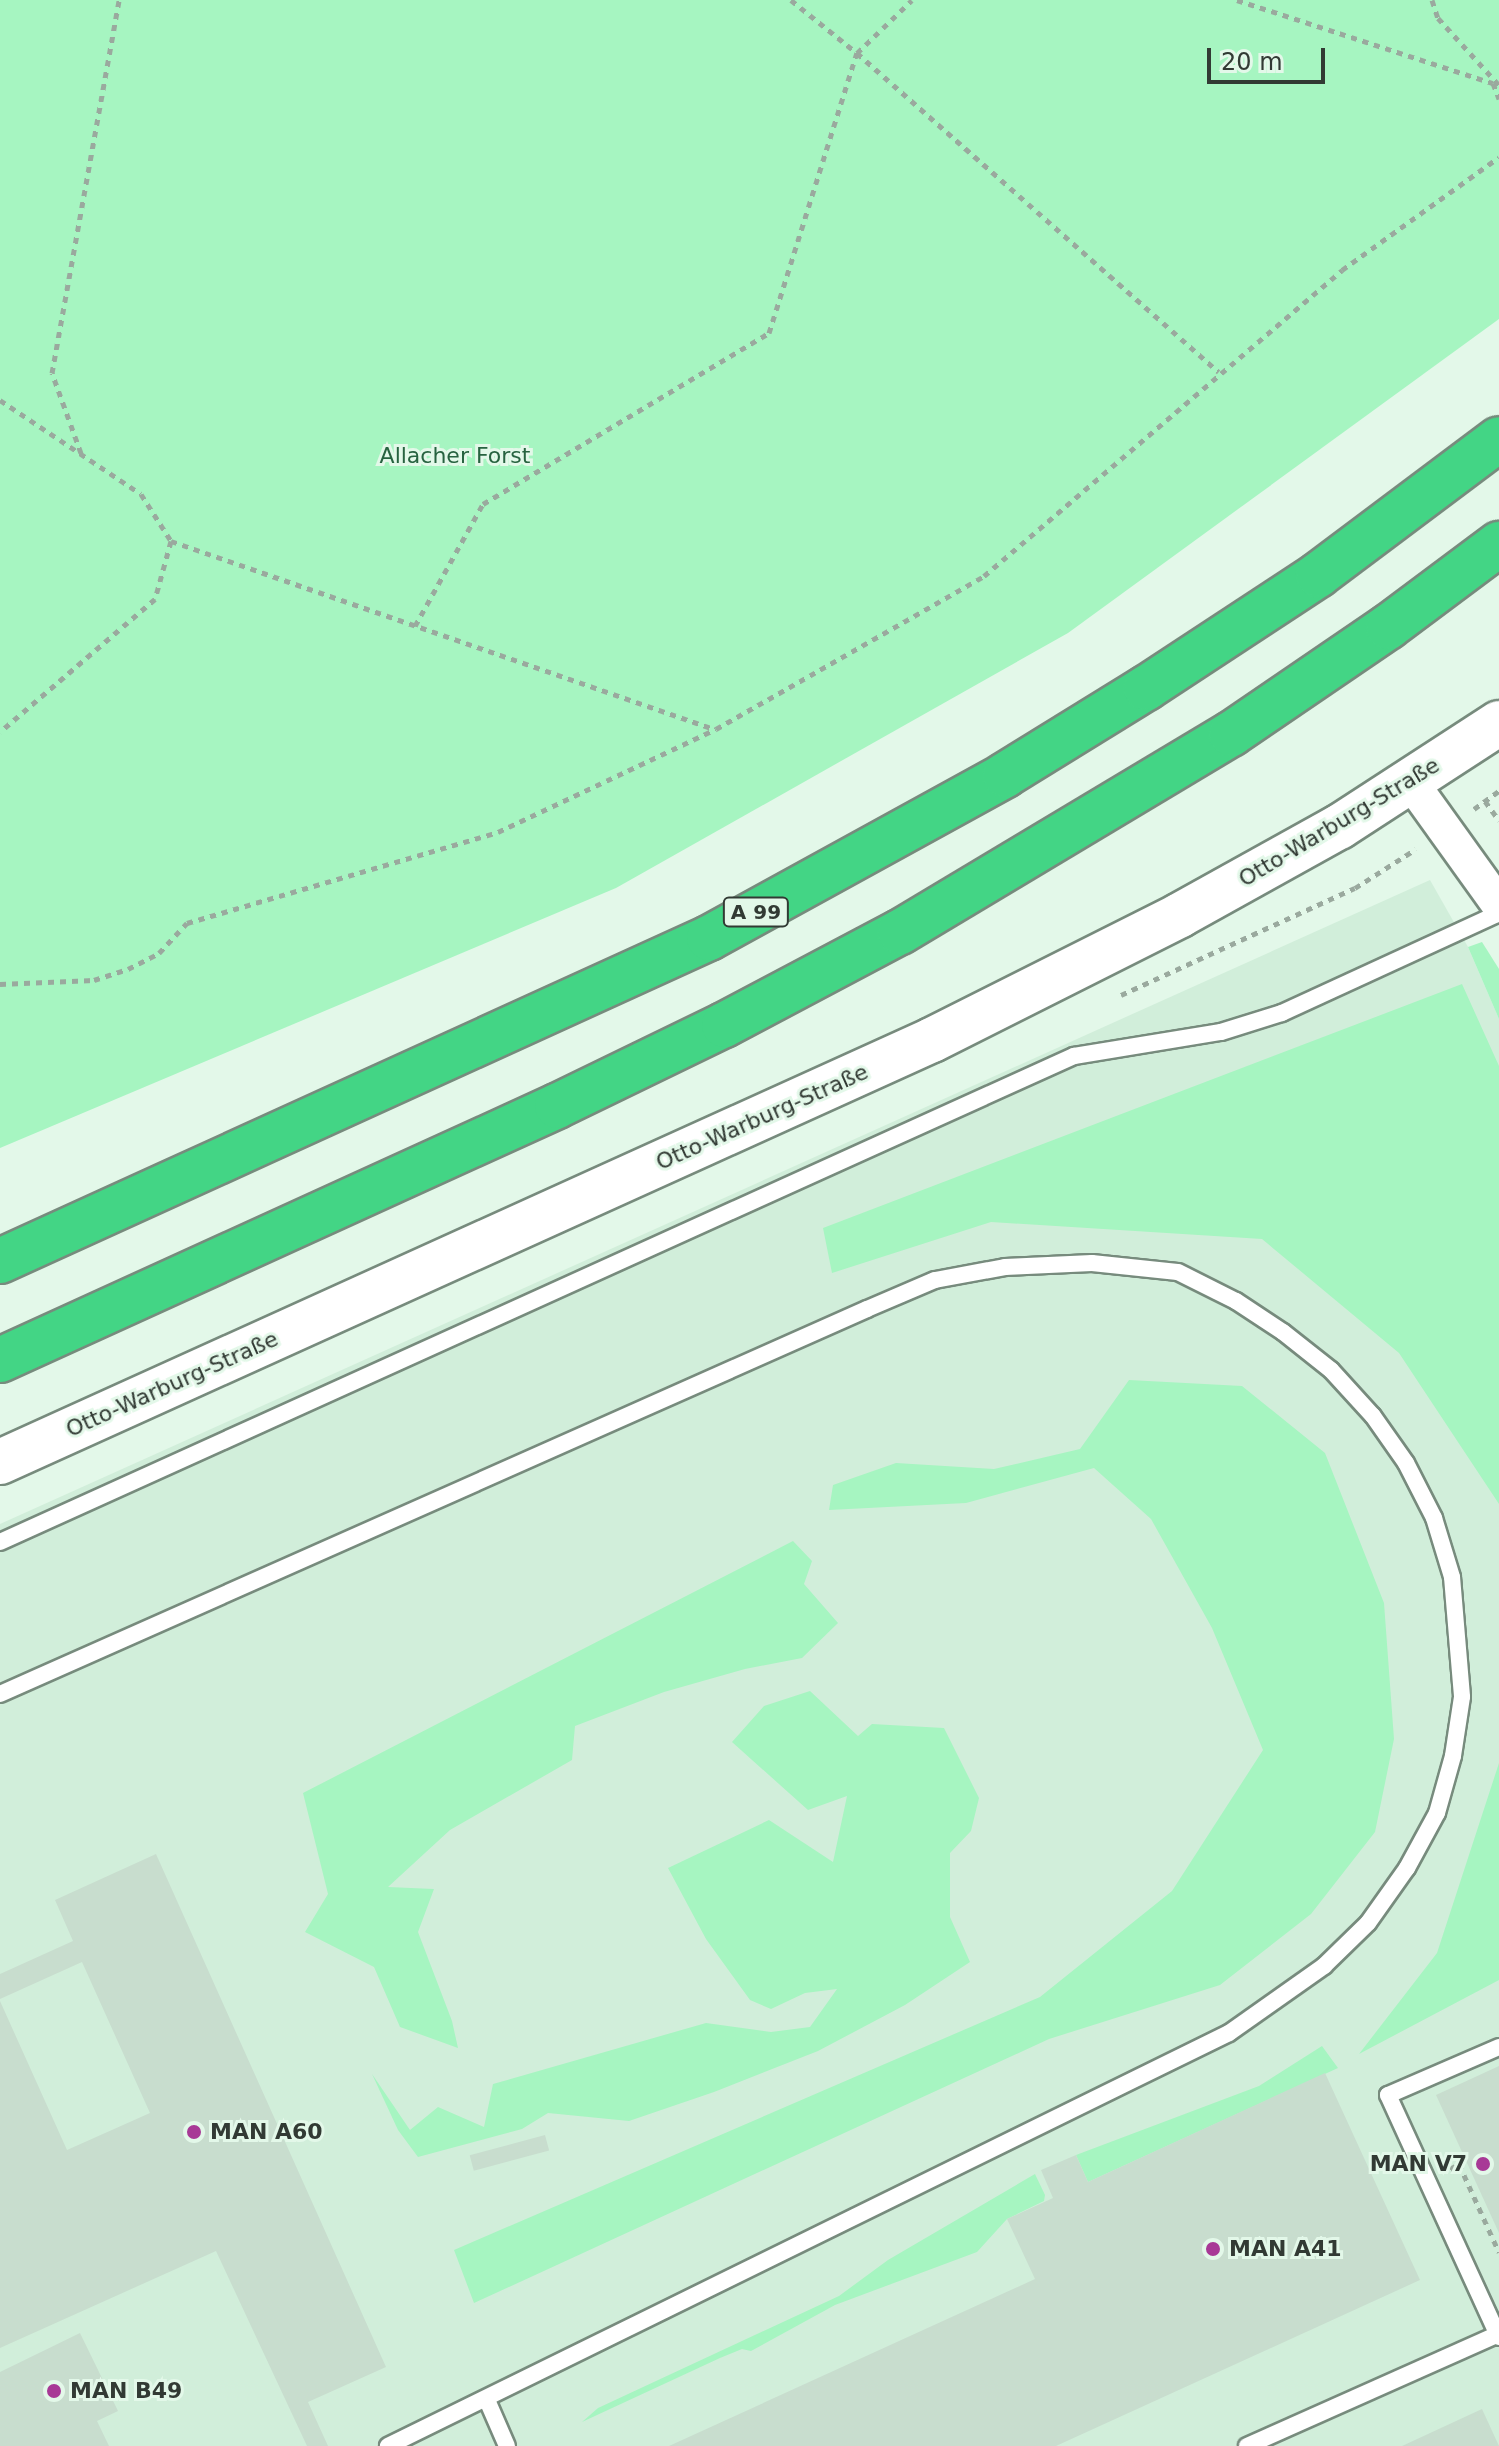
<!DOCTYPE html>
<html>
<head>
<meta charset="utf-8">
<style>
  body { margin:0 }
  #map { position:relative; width:1499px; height:2446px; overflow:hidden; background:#e3f8e9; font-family:"DejaVu Sans",sans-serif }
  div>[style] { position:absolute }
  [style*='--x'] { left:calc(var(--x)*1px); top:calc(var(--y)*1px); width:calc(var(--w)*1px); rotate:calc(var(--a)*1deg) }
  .built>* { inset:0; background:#d1eeda }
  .green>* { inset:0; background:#a6f5c1 }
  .building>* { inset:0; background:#c8ddce; transform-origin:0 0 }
  .path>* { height:5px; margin-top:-2.5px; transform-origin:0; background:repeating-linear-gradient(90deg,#9aa99e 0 6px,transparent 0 12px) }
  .roads { filter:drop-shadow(2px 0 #778b7d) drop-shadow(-2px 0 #778b7d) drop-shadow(0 2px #778b7d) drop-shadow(0 -2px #778b7d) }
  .lane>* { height:16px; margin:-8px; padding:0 8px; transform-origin:8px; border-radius:8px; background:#fff }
  .street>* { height:34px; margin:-17px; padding:0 17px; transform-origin:17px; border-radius:17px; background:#fff }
  .secondary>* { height:44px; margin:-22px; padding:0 22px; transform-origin:22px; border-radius:22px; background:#fff }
  .highway>* { height:44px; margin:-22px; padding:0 22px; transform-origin:22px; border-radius:22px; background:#43d585 }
  .dots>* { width:22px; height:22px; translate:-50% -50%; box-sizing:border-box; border:4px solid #e3f8e9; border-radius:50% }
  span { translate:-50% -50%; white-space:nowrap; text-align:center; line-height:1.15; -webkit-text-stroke:6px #e3f8e9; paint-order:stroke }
  .shield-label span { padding:2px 6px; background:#e3f8e9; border:2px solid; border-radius:6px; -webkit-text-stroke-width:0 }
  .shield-label { font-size:20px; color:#323a34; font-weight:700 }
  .park-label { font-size:22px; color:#276340 }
  .street-label { font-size:22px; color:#323a34 }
  .poi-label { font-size:22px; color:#323a34; font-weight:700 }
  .left { translate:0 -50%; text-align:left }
  .right { translate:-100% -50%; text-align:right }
  .scale { position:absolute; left:1207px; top:48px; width:118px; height:36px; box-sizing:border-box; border:4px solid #323a34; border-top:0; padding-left:10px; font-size:24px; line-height:28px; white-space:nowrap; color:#323a34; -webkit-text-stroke:6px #e3f8e9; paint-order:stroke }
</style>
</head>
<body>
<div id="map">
  <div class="built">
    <div style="clip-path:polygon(1430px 880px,1468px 947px,1499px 1019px,1499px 2446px,0 2446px,0 1524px)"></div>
  </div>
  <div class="green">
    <div style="clip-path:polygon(0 0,1499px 0,1499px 319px,1068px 633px,616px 888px,0 1148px)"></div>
    <div style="clip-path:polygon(1482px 942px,1499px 969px,1499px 1019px,1468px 947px)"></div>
    <div style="clip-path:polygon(1462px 984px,1499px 1066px,1499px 1504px,1399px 1353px,1262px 1239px,991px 1222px,832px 1273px,823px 1228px)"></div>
    <div style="clip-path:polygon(1129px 1380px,1242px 1386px,1325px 1453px,1384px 1603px,1394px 1739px,1375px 1832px,1311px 1914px,1220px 1985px,1049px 2039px,474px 2303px,454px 2250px,1040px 1997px,1172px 1891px,1263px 1750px,1212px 1628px,1151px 1519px,1094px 1468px,966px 1503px,829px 1510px,833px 1485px,896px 1463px,994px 1469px,1080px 1449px)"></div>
    <div style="clip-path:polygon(793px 1541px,812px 1561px,804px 1584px,838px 1623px,802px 1658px,745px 1669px,664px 1692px,575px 1726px,572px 1760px,450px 1830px,388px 1887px,434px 1889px,418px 1932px,452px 2021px,458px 2048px,400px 2027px,374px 1967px,305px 1932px,328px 1894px,303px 1793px)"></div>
    <div style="clip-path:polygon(810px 1691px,858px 1736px,872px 1724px,944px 1728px,979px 1798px,971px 1831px,950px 1853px,950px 1917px,970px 1962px,905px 2005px,818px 2051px,714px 2092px,629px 2121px,548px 2113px,522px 2129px,418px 2157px,398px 2130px,372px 2074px,410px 2130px,438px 2107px,484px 2127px,493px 2084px,706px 2023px,771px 2032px,810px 2027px,837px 1989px,805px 1993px,771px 2009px,750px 2000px,706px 1939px,668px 1868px,769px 1820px,833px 1862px,847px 1796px,808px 1810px,732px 1742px,764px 1706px)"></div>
    <div style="clip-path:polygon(1499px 1763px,1499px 1980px,1359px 2054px,1437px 1953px)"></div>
    <div style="clip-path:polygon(1322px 2046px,1338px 2068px,1088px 2182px,1076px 2155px,1259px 2086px)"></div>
    <div style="clip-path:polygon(1035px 2174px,1045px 2195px,1044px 2201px,1007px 2219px,977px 2252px,835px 2305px,751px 2351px,742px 2349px,720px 2358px,582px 2422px,598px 2408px,839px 2296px,888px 2260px)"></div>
  </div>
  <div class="building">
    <div style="clip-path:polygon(156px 1854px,386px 2367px,308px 2402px,328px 2446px,307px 2446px,216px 2251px,0 2348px,0 2001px,67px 2150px,150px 2113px,82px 1962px,0 1999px,0 1974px,73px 1941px,55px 1900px)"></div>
    <div style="clip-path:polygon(1499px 2066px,1499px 2233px,1436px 2095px)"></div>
    <div style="clip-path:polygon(1325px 2073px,1420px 2280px,1056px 2446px,669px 2446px,1035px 2279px,1007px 2219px,1053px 2198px,1041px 2170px,1076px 2155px,1088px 2182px)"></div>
    <div style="left:545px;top:2135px;width:16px;height:78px;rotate:75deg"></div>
    <div style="clip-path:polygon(80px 2333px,118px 2411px,97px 2421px,109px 2446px,0 2446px,0 2372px)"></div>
    <div style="clip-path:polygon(1482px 2409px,1499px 2446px,1402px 2446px)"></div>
  </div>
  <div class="path">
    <div style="--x:791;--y:0;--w:85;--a:38.8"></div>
    <div style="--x:857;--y:53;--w:482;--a:41.4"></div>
    <div style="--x:1237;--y:0;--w:269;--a:18"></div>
    <div style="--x:1493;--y:83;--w:17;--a:69"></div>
    <div style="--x:1432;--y:0;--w:19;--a:72"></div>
    <div style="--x:1438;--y:18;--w:91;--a:47.7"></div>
    <div style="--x:0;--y:400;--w:169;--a:33.7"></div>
    <div style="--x:141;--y:494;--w:56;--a:57.4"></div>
    <div style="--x:171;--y:541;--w:60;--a:105.4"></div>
    <div style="--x:155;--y:599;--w:204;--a:139.4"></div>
    <div style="--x:81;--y:453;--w:85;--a:-109.9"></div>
    <div style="--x:52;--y:373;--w:379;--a:-79.8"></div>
    <div style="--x:171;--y:541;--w:575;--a:19.1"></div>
    <div style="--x:415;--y:626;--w:140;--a:-60.9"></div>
    <div style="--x:483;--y:504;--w:333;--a:-30.9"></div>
    <div style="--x:769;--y:333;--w:294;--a:-72.6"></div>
    <div style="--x:857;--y:53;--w:76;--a:-43.9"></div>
    <div style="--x:1485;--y:801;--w:24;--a:54"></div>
    <div style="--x:1474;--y:809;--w:31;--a:-36"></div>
    <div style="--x:0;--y:984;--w:94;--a:-2.4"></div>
    <div style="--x:94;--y:980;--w:36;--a:-18"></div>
    <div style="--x:128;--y:969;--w:35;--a:-27"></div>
    <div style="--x:159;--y:953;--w:41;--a:-47"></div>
    <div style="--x:187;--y:923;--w:324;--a:-16.3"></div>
    <div style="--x:498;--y:832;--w:241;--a:-25.3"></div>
    <div style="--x:716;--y:729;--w:309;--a:-29.7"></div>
    <div style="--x:984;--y:576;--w:471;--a:-40.5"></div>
    <div style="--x:1342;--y:270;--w:193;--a:-35.7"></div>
    <div style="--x:1121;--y:995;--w:257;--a:-24.6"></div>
    <div style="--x:1355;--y:888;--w:72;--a:-32.6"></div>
    <div style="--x:1450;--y:2169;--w:10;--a:-29"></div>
    <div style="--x:1459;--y:2164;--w:97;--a:65.6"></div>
  </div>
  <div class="roads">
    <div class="lane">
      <div style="--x:0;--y:1542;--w:1179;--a:-24.35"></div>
      <div style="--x:1074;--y:1056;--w:149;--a:-9.3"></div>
      <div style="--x:1221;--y:1032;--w:64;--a:-17.3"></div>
      <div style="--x:1282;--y:1013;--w:239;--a:-24.7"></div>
      <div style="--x:0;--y:1694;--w:949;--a:-23.94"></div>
      <div style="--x:867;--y:1309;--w:74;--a:-23.1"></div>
      <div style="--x:935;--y:1280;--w:71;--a:-10.5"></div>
      <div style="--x:1005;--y:1267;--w:87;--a:-2.6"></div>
      <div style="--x:1092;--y:1263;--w:86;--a:6"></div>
      <div style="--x:1178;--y:1272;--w:65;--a:26.6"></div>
      <div style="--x:1236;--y:1301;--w:56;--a:33.4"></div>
      <div style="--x:1283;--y:1332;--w:61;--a:38.4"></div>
      <div style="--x:1331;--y:1370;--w:62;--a:47.6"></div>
      <div style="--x:1373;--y:1416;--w:57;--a:54.9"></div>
      <div style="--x:1406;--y:1463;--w:62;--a:63"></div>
      <div style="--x:1434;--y:1518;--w:62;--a:73"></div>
      <div style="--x:1452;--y:1577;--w:120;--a:85.2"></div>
      <div style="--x:1462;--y:1697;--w:60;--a:98.7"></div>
      <div style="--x:1453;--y:1756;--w:59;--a:105.7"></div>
      <div style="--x:1437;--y:1813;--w:63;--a:118.6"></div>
      <div style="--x:1407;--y:1868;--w:67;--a:125.3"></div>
      <div style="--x:1368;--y:1923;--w:62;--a:135.7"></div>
      <div style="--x:1324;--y:1966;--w:116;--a:144.8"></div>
      <div style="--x:1229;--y:2033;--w:937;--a:153.85"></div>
      <div style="--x:1499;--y:2047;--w:121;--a:156.6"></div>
      <div style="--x:1388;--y:2095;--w:266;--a:65.4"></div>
      <div style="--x:487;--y:2400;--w:50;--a:66.5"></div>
      <div style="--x:1247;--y:2446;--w:275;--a:-24"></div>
    </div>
    <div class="street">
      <div style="--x:1410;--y:781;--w:153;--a:54.3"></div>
    </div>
    <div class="secondary">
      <div style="--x:0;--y:1462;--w:1023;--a:-24.36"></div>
      <div style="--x:932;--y:1040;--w:278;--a:-26.7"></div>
      <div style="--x:1180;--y:915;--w:182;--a:-29"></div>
      <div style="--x:1339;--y:827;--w:191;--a:-33"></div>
    </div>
    <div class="highway">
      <div style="--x:0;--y:1261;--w:779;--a:-24.49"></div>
      <div style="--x:709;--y:938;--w:338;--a:-28.8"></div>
      <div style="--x:1005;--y:775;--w:166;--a:-31.7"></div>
      <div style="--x:1146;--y:688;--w:206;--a:-33.3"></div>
      <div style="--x:1318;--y:575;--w:226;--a:-36.9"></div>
      <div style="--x:0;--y:1360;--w:612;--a:-24.51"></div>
      <div style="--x:557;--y:1106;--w:186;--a:-25.9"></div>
      <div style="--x:724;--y:1025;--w:199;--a:-27.9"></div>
      <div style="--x:900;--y:932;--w:386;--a:-30.9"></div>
      <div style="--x:1231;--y:734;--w:190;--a:-34.3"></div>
      <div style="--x:1388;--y:627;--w:139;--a:-36.8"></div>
    </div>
  </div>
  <div class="dots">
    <div style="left:194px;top:2132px;background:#a83996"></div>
    <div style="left:1483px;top:2164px;background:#a83996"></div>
    <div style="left:1213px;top:2249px;background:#a83996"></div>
    <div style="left:54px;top:2391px;background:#a83996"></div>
  </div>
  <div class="shield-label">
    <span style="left:756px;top:912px">A 99</span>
  </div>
  <div class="park-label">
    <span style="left:455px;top:456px">Allacher Forst</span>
  </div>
  <div class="street-label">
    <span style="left:1339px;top:822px;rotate:-31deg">Otto-Warburg-Straße</span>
    <span style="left:762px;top:1117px;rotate:-24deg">Otto-Warburg-Straße</span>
    <span style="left:172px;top:1384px;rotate:-24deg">Otto-Warburg-Straße</span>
  </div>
  <div class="poi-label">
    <span class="left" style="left:210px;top:2132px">MAN A60</span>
    <span class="right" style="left:1467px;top:2164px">MAN V7</span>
    <span class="left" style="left:1229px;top:2249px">MAN A41</span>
    <span class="left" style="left:70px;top:2391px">MAN B49</span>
  </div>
  <div class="scale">20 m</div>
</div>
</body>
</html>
